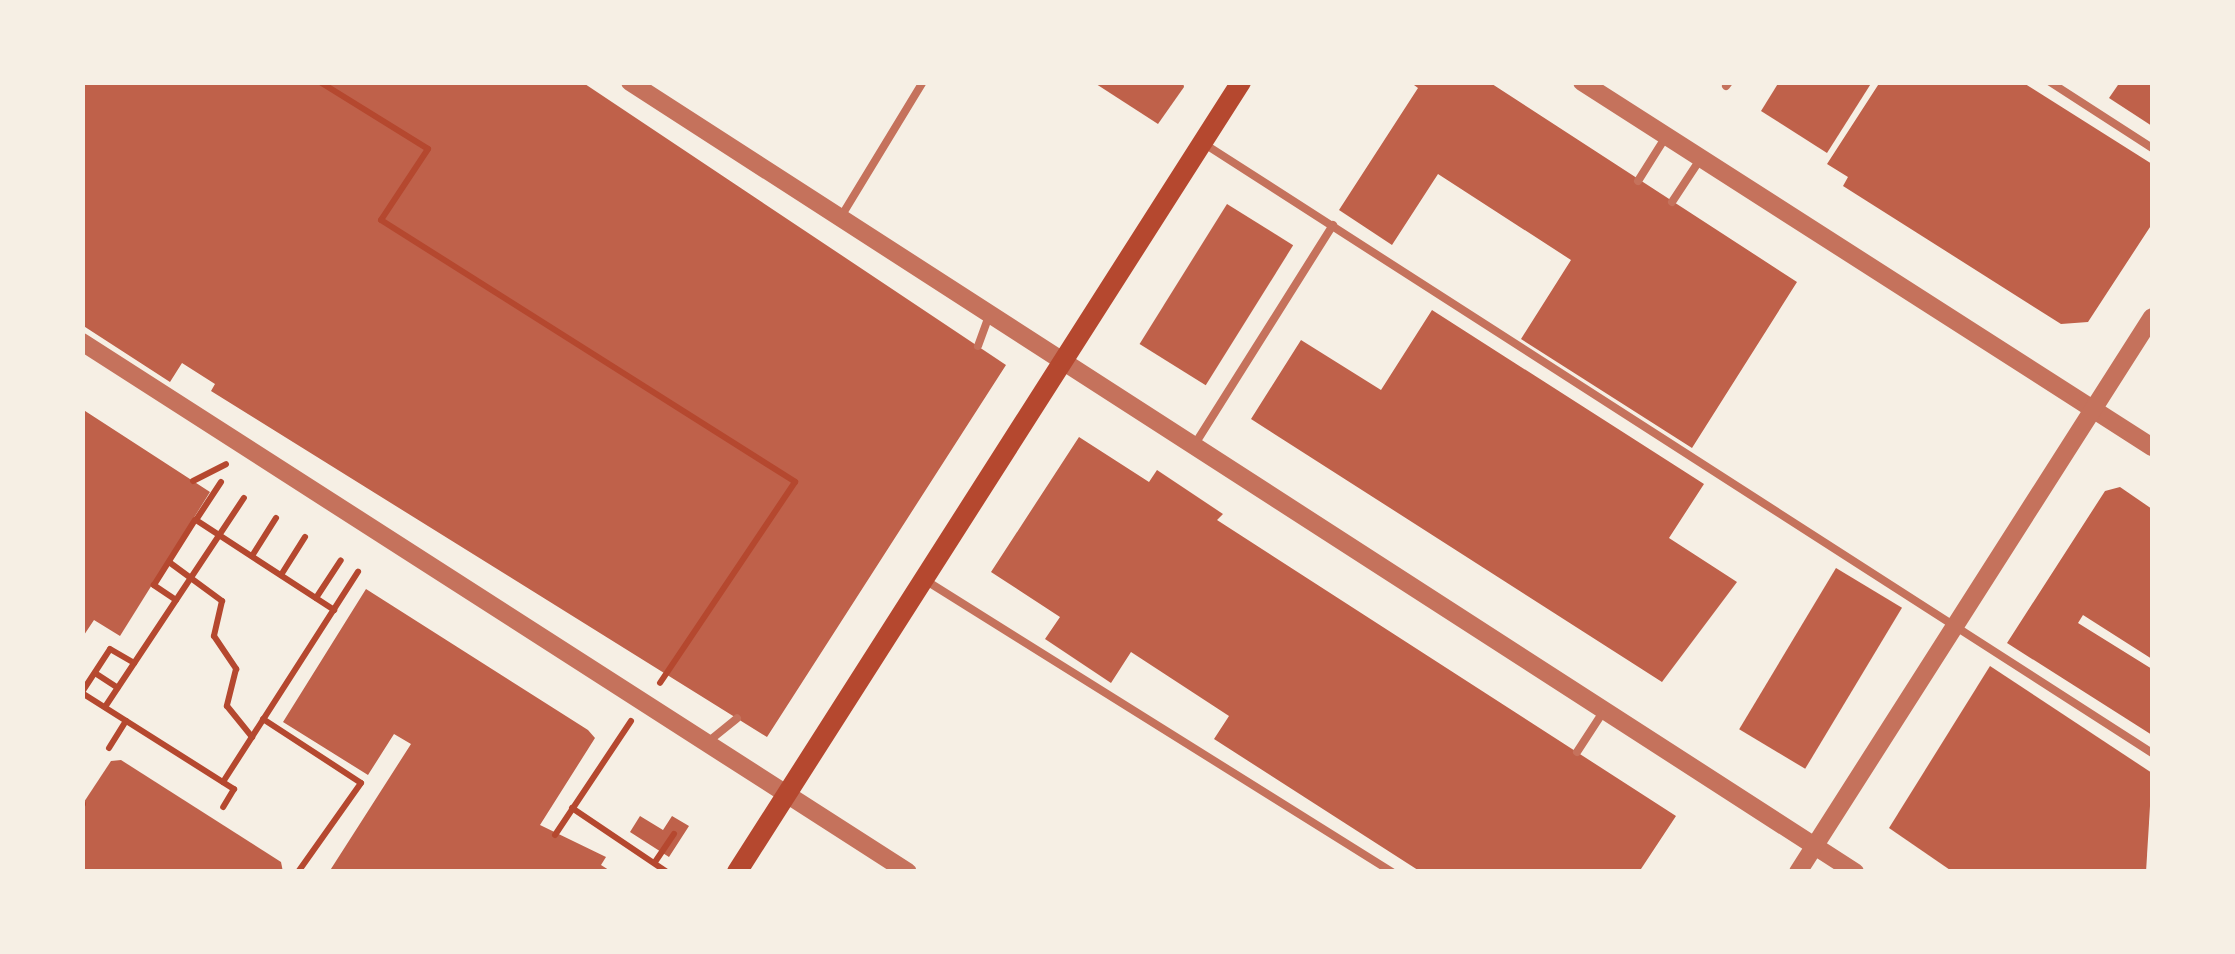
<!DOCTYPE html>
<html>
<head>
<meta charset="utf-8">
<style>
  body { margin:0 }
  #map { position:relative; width:2235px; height:954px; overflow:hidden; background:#f6efe4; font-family:Overpass,sans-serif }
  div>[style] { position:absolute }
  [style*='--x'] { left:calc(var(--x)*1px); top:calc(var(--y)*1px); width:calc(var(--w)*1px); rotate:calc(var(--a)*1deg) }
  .building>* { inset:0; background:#bf614a; transform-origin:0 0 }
  .path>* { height:6px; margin:-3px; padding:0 3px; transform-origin:3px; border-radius:3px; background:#b5482f }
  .service>* { height:8px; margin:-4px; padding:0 4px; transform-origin:4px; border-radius:4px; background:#c5725c }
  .tertiary>* { height:18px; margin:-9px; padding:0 9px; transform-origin:9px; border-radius:9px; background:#c5725c }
  .secondary>* { height:20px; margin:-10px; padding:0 10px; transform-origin:10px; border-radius:10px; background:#b5482f }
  span { translate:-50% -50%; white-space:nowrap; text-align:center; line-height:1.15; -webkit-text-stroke:10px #f6efe4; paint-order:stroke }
  .frame { position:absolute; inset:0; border:85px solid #f6efe4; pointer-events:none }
</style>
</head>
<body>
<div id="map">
  <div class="building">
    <div style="clip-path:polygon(82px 82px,582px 82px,1006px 365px,767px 737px,211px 391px,215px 384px,182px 363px,170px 382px,82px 325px)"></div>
    <div style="clip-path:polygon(1093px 82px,1183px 82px,1184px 87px,1158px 124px)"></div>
    <div style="clip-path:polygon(1410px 82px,1489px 82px,1797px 282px,1692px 448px,1521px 339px,1571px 260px,1438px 174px,1392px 245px,1339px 210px,1418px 88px)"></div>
    <div style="clip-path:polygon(1779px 82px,1872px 82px,1827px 153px,1761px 111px)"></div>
    <div style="clip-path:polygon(1880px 82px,2022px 82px,2152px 164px,2152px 224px,2088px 322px,2061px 324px,1843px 186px,1848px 177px,1827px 164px)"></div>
    <div style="clip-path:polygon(2120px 82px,2152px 82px,2152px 126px,2109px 98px)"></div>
    <div style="left:1227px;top:204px;width:78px;height:165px;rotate:32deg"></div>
    <div style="clip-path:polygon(1432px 310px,1704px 484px,1669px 538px,1737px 582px,1662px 682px,1251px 419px,1301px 340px,1381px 390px)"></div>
    <div style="clip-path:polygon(82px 409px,210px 492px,120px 636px,94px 620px,82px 638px)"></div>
    <div style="clip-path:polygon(1079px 437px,1149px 482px,1157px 470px,1223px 514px,1217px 520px,1676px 816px,1639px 872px,1421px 872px,1214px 739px,1229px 716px,1131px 652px,1111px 683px,1045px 639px,1060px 617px,991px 572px)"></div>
    <div style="clip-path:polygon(2120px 487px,2152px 509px,2152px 659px,2083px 615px,2078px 623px,2152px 669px,2152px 735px,2007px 643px,2105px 491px)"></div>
    <div style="left:1836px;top:568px;width:77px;height:188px;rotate:31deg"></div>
    <div style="clip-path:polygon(366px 589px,588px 730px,595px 738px,540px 825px,606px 857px,601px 865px,612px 872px,329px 872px,411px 744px,394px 734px,368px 775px,283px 722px)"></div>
    <div style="clip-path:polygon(1990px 666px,2152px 773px,2146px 872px,1953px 872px,1889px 828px)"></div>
    <div style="clip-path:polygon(121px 760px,281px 862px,283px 872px,82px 869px,82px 805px,111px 761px)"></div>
    <div style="clip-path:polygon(640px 816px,663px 830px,672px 816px,689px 826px,669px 857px,630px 832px)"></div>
  </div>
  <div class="path">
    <div style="--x:320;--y:82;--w:127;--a:31.8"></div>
    <div style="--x:428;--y:149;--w:85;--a:123.5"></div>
    <div style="--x:381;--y:220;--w:490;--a:32.3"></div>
    <div style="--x:795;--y:482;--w:242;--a:123.9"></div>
    <div style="--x:193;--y:481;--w:37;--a:-27"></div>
    <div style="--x:221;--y:482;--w:45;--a:123.3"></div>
    <div style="--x:196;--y:520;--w:165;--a:33.1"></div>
    <div style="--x:252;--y:556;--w:45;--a:-57.7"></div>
    <div style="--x:169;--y:562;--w:66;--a:36.3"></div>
    <div style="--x:222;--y:601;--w:36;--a:103"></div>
    <div style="--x:214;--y:636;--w:40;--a:56"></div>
    <div style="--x:236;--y:669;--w:38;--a:104"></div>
    <div style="--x:227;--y:706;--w:40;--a:51"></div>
    <div style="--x:281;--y:575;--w:45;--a:-57.7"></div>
    <div style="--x:316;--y:598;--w:45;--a:-56.7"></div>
    <div style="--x:176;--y:600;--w:27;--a:-146"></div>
    <div style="--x:154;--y:585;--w:77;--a:-57.8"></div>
    <div style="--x:95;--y:673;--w:27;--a:33"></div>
    <div style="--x:82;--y:692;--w:51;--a:-56.9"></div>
    <div style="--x:110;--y:649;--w:28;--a:30"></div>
    <div style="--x:82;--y:693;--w:180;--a:32.3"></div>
    <div style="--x:234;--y:789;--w:21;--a:121"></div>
    <div style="--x:105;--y:707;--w:251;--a:-56.4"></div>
    <div style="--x:263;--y:719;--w:117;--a:33.1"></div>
    <div style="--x:361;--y:783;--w:109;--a:125.3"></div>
    <div style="--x:109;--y:748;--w:32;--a:-58"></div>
    <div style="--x:223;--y:782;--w:250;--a:-57.3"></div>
    <div style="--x:82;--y:804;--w:1;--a:0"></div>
    <div style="--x:572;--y:808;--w:115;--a:34"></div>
    <div style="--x:555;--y:835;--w:137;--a:-56.3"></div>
    <div style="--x:655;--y:862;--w:34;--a:-56"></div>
  </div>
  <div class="service">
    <div style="--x:2050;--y:82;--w:121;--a:32.9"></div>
    <div style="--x:1726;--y:86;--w:5;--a:-53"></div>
    <div style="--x:1203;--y:143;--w:1128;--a:32.73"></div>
    <div style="--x:1638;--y:181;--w:51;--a:-57.9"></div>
    <div style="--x:1672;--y:202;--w:53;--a:-56.6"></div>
    <div style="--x:842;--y:215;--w:156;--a:-58.7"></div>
    <div style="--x:978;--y:346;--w:35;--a:-70"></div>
    <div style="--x:1195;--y:444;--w:259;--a:-57.8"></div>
    <div style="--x:925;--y:580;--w:551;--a:32.02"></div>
    <div style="--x:709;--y:741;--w:36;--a:-39"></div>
    <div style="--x:1577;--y:752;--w:51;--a:-56.9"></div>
  </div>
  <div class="tertiary">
    <div style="--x:630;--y:82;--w:1458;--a:32.82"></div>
    <div style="--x:1582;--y:82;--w:677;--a:32.63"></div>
    <div style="--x:82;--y:342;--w:981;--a:32.69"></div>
    <div style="--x:1798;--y:872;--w:658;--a:-57.47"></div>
  </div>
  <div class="secondary">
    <div style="--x:737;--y:872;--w:937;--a:-57.46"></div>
  </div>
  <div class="frame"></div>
</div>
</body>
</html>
